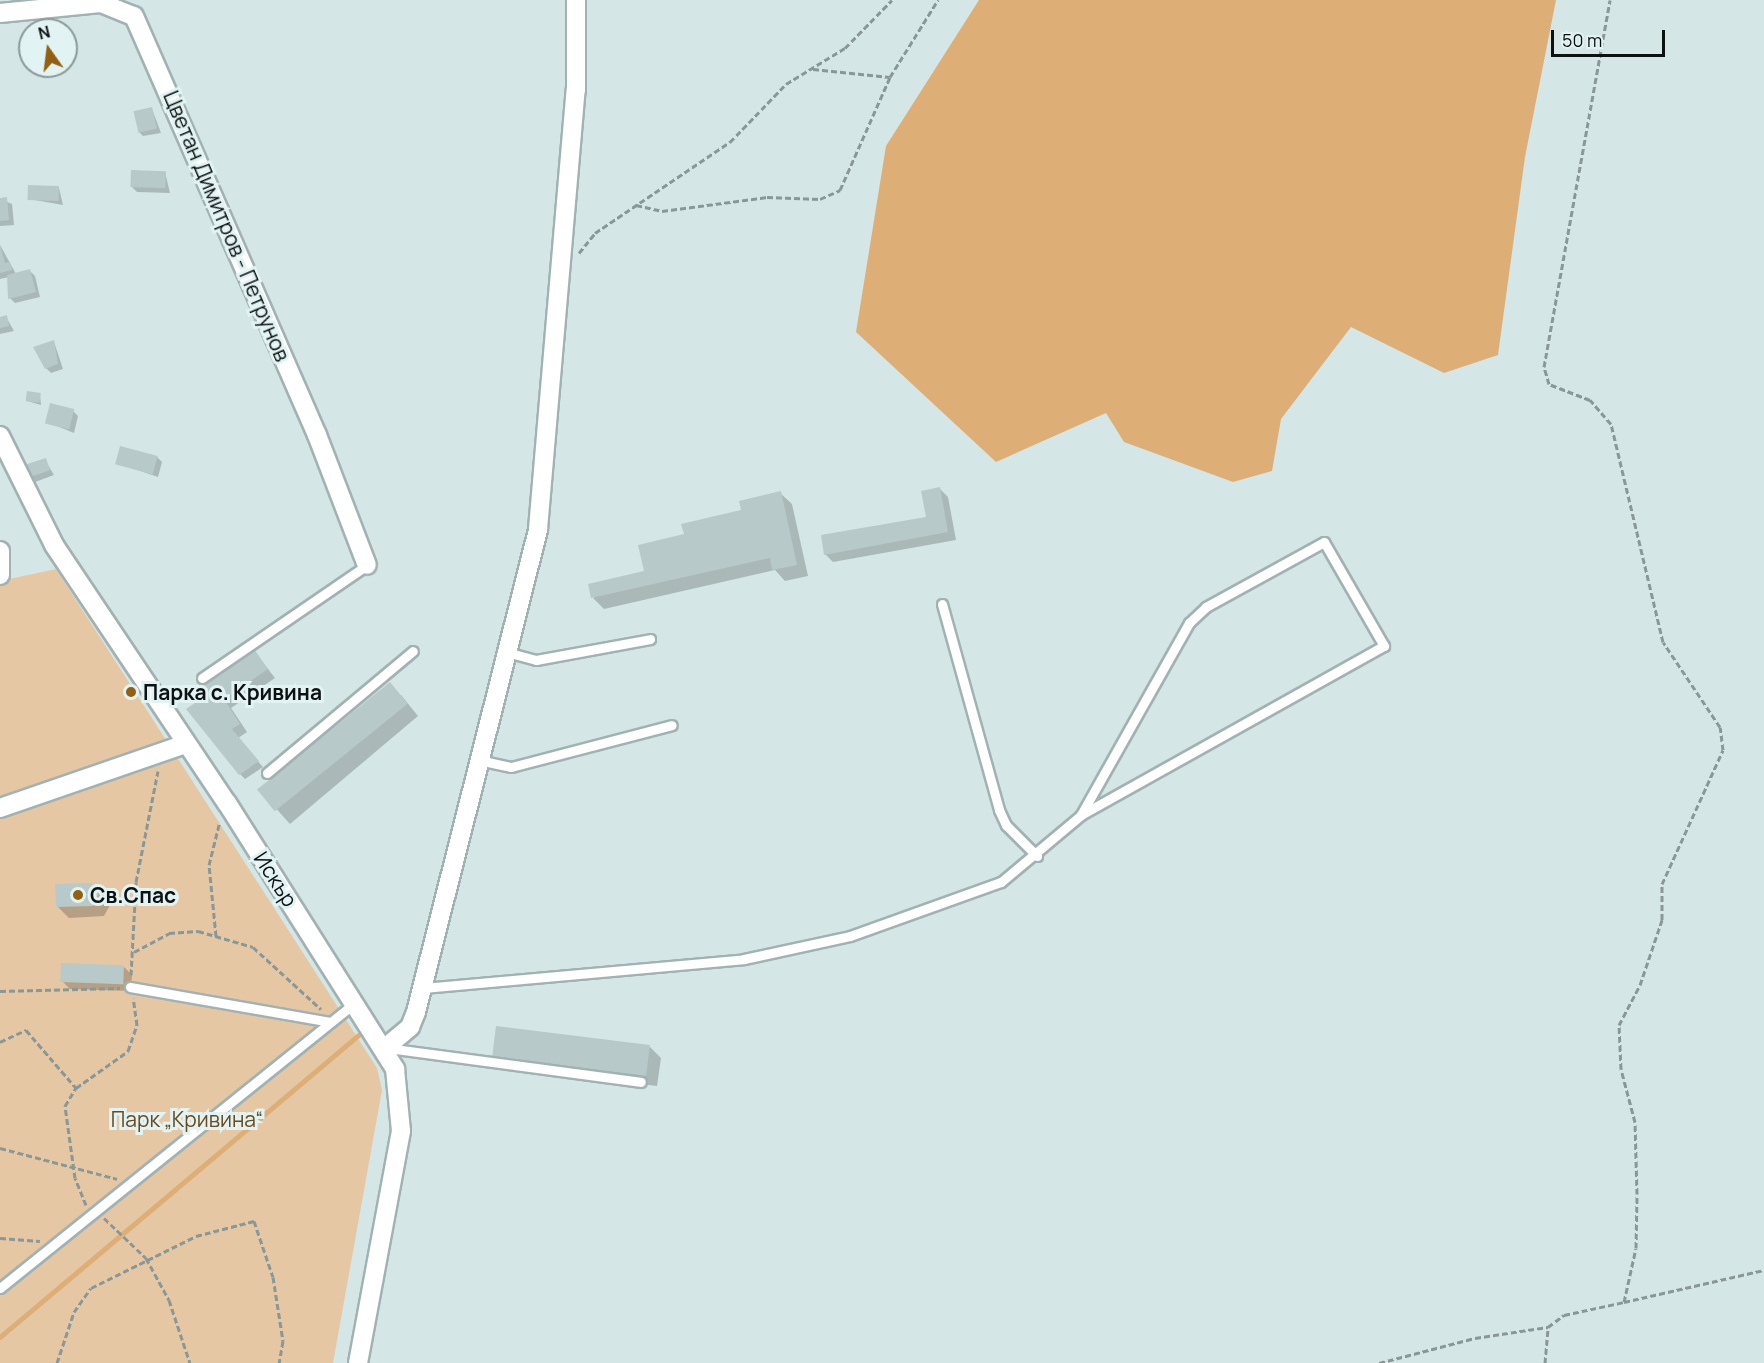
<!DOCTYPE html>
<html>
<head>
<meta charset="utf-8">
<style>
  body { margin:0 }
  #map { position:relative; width:1764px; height:1363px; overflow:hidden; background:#d5e6e6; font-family:Manrope,sans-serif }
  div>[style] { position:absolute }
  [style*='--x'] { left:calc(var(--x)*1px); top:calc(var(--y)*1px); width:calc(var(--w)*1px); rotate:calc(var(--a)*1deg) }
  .green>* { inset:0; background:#e5c7a4 }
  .water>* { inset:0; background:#ddaf77 }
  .shadow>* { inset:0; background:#0003 }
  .stream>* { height:4.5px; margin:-2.25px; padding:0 2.25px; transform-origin:2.25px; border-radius:2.25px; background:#ddaf77 }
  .building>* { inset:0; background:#b8c9c9; transform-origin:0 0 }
  .path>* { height:3px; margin-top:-1.5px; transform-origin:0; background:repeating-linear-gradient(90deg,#8a9797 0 6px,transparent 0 9px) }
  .roads { filter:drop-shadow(2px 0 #a2b2b3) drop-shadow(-2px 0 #a2b2b3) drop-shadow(0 2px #a2b2b3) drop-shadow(0 -2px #a2b2b3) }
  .lane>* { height:9px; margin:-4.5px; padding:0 4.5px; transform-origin:4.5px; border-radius:4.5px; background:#fff }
  .street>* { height:18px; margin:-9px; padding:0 9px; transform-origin:9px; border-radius:9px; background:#fff }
  .dots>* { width:16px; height:16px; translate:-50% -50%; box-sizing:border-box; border:3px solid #e2f3f3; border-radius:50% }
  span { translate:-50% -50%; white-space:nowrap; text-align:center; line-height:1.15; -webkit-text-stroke:6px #e2f3f3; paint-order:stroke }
  .street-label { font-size:21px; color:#0c1112 }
  .poi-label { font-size:21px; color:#0c1112; font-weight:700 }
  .left { translate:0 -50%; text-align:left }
  .park-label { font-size:21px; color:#6a4a1f }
  .north { position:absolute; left:18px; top:18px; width:60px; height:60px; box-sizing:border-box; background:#e2f3f3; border:2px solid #8c9999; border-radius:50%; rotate:346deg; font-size:16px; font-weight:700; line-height:24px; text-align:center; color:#0c1112 }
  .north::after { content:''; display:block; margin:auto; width:21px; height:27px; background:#926010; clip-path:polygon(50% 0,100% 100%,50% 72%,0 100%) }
  .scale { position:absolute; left:1551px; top:30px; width:114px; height:27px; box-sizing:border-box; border:3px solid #0c1112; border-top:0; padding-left:8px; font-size:18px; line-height:21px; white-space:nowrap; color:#0c1112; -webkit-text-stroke:4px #e2f3f3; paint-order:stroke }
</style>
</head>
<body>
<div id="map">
  <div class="green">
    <div style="clip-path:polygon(56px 569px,377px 1068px,382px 1090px,333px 1363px,0 1363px,0 581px)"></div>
  </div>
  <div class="water">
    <div style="clip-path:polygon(979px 0,1556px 0,1525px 157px,1498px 355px,1444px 373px,1351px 327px,1281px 419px,1272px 471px,1233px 482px,1124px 442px,1106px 413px,996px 462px,856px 332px,886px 146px)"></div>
  </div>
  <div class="shadow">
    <div style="clip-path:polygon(152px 109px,161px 133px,143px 136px,138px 131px)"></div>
    <div style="clip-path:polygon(165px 172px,170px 193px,137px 192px,132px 187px)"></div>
    <div style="clip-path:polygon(59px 188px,63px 205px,29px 199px)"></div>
    <div style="clip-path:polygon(0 199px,12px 204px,14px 225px,0 226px)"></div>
    <div style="clip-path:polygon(0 245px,16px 274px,30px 271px,35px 276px,40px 297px,15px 303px,10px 298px,9px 277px,0 279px)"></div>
    <div style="clip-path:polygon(6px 317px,14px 331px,0 334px,0 318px)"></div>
    <div style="clip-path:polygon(54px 342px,63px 369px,51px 373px,46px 368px)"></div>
    <div style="clip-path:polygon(40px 395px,41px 405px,27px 401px)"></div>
    <div style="clip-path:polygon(73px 411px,78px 416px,74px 433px,47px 422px)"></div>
    <div style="clip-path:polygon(157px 457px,162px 462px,158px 477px,117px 463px)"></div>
    <div style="clip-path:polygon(45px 460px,54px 475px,35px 482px,30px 477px)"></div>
    <div style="clip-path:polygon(940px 489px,948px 497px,956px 540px,833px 562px,825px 554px,928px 518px)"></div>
    <div style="clip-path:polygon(780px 493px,792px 504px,808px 576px,785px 581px,775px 570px,604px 609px,593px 598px,645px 572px,685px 535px)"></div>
    <div style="clip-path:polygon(254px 651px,275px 678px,231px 708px,247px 732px,223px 748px,207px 696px)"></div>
    <div style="clip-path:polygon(401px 695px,418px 716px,290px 824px,262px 793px)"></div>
    <div style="clip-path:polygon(246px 748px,263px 767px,245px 779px,240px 774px)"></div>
    <div style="clip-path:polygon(92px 885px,110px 905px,104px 916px,69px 918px,57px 906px)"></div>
    <div style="clip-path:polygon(124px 967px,132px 975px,131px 991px,70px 989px,62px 981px)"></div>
    <div style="clip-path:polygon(650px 1047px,661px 1058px,657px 1086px,505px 1067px,494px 1056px)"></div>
  </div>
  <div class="stream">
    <div style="--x:0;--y:1337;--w:468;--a:-40.1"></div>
  </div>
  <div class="building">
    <div style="clip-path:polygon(49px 24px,50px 30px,35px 30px,34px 26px)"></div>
    <div style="left:152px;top:107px;width:22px;height:19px;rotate:77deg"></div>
    <div style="left:131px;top:170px;width:35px;height:17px;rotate:2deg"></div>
    <div style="left:28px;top:185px;width:31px;height:15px;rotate:2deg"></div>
    <div style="clip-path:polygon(7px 197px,9px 220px,0 221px,0 198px)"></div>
    <div style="clip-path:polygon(0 245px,5px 263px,10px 262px,12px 270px,0 273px)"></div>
    <div style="clip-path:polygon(30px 269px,36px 292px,8px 299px,7px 275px)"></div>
    <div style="clip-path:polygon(7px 315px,9px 326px,0 328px,0 317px)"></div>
    <div style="clip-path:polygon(54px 340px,58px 364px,45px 369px,33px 347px)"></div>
    <div style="left:27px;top:391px;width:14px;height:10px;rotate:8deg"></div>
    <div style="left:50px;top:403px;width:25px;height:21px;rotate:14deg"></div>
    <div style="left:120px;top:446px;width:39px;height:19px;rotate:15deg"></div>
    <div style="left:46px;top:458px;width:13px;height:22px;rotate:72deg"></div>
    <div style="clip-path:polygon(940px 487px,948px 532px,824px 555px,821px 535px,926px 517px,921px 491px)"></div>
    <div style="clip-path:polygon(781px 491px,797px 565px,772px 570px,770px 558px,591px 598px,588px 584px,644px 571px,638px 545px,684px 534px,681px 524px,741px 510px,739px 501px)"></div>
    <div style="clip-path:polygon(254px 649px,268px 669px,224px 699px,240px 724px,232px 729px,259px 761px,239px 775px,186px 709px,205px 696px,198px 687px)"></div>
    <div style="left:390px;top:682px;width:28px;height:171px;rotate:51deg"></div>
    <div style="clip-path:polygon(92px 883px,99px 893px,93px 906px,56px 907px,55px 884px)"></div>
    <div style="left:61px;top:963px;width:63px;height:19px;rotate:2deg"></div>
    <div style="left:496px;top:1026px;width:155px;height:31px;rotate:7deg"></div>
  </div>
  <div class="path">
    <div style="--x:813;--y:69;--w:77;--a:5.9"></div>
    <div style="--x:636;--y:205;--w:27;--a:13"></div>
    <div style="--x:662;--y:211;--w:106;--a:-7.6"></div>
    <div style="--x:767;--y:197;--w:53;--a:2.2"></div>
    <div style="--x:820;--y:199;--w:22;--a:-24"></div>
    <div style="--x:840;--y:190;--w:124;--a:-66.1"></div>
    <div style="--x:890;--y:77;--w:91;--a:-58.1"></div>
    <div style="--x:579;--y:253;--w:26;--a:-51"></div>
    <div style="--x:595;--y:233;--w:163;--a:-34"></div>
    <div style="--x:730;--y:142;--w:81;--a:-46"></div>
    <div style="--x:786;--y:84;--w:69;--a:-31.4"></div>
    <div style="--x:845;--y:48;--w:67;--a:-45.6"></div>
    <div style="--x:216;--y:936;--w:71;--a:-95.6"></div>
    <div style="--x:209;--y:865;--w:45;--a:-76"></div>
    <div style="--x:134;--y:952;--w:40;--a:-28"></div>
    <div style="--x:169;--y:933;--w:29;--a:-4"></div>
    <div style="--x:198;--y:931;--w:57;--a:16.2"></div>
    <div style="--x:253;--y:947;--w:92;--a:42.4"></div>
    <div style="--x:131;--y:975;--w:93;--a:-86.9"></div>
    <div style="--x:136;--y:882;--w:113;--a:-78.8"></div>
    <div style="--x:0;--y:991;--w:120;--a:-1.4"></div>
    <div style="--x:0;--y:1042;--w:29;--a:-25"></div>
    <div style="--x:26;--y:1030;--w:77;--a:49.2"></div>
    <div style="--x:0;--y:1148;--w:121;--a:14.8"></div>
    <div style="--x:86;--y:1205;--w:29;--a:-112"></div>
    <div style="--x:75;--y:1178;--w:73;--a:-97.9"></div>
    <div style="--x:65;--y:1106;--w:21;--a:-59"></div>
    <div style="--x:76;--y:1088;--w:64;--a:-35.4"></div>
    <div style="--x:128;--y:1051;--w:28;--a:-71"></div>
    <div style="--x:137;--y:1025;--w:27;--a:-98"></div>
    <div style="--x:104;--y:1218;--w:58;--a:43.6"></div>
    <div style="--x:146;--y:1258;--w:48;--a:61.3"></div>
    <div style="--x:169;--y:1300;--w:66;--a:71.6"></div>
    <div style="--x:0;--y:1238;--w:40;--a:4.3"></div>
    <div style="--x:1624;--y:1302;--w:144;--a:-12.9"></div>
    <div style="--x:57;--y:1363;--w:54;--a:-71.6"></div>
    <div style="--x:74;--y:1312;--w:29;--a:-55"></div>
    <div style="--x:91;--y:1288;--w:117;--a:-26.3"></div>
    <div style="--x:196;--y:1236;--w:60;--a:-14.5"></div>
    <div style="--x:254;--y:1221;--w:59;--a:71.3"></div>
    <div style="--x:273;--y:1277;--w:65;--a:81.1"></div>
    <div style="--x:283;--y:1341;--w:22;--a:100"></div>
    <div style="--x:1379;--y:1363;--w:99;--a:-14.6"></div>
    <div style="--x:1475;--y:1338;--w:74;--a:-8.6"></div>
    <div style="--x:1545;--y:1363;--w:36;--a:-85"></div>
    <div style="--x:1548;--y:1327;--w:20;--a:-37"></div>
    <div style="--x:1564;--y:1315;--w:61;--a:-12.2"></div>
    <div style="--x:1624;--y:1302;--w:55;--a:-77.5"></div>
    <div style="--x:1636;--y:1248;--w:54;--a:-88.9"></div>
    <div style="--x:1637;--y:1194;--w:72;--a:-91.6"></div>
    <div style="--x:1635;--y:1122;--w:55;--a:-104.8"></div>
    <div style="--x:1621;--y:1069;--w:44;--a:-92.6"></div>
    <div style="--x:1619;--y:1025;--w:45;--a:-62.3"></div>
    <div style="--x:1640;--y:985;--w:69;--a:-71.3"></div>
    <div style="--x:1662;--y:920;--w:36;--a:-90"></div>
    <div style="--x:1662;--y:884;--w:147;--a:-65.5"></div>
    <div style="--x:1723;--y:750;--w:23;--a:-97"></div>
    <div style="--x:1720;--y:727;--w:102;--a:-123.8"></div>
    <div style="--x:1663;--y:642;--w:224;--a:-103.4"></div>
    <div style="--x:1611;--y:424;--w:32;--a:-131"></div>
    <div style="--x:1590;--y:400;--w:44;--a:-158.7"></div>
    <div style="--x:1549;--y:384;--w:18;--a:-106"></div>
    <div style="--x:1544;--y:367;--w:373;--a:-79.8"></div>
  </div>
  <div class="roads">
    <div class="lane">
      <div style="--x:942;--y:604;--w:214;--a:74.5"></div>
      <div style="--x:999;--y:810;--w:17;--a:65"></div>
      <div style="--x:1006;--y:825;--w:44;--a:45"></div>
      <div style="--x:510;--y:653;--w:27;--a:15"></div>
      <div style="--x:536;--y:660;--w:116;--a:-10.4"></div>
      <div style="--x:202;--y:678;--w:200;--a:-34.4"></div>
      <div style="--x:483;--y:761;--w:29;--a:12"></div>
      <div style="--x:511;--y:767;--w:166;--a:-14.6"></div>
      <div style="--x:267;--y:773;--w:190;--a:-39.9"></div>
      <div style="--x:130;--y:987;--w:203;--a:9.9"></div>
      <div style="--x:422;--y:988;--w:323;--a:-5.1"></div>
      <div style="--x:744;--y:959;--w:108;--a:-12.2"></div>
      <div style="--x:850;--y:936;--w:160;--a:-19.7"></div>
      <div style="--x:1001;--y:882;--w:104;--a:-39.9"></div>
      <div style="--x:1081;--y:815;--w:347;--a:-29.2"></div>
      <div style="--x:1384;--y:646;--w:120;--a:-120"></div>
      <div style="--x:1324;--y:542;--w:135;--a:151.2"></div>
      <div style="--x:1206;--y:607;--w:23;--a:137"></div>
      <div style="--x:1189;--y:623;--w:220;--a:119.4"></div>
      <div style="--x:387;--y:1048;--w:256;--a:7.6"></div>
      <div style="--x:0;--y:1288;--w:455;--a:-38.8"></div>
    </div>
    <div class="street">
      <div style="--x:0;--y:13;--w:101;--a:-5.7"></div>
      <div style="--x:101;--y:3;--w:35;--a:22"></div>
      <div style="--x:134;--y:16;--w:457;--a:66.4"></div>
      <div style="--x:317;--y:435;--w:139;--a:69"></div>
      <div style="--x:0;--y:436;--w:122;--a:63.6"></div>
      <div style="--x:54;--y:545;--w:311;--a:56.2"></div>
      <div style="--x:227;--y:803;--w:315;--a:57.7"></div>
      <div style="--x:395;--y:1069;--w:62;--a:84.5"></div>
      <div style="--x:401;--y:1131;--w:236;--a:100.5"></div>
      <div style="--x:0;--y:551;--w:24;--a:90"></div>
      <div style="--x:0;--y:808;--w:197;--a:-19"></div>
      <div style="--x:385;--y:1048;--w:33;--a:-40"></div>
      <div style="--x:410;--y:1027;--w:16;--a:-68"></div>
      <div style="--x:416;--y:1012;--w:498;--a:-75.8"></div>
      <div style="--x:538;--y:529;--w:441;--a:-85.1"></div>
      <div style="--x:576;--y:90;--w:90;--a:-90"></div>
    </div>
  </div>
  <div class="dots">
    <div style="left:131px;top:692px;background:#926010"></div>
    <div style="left:78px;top:895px;background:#926010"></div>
  </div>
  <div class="street-label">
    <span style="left:227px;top:226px;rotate:67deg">Цветан Димитров - Петрунов</span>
    <span style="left:276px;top:879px;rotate:57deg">Искър</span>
  </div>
  <div class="poi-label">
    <span class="left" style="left:143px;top:692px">Парка с. Кривина</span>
    <span class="left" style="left:90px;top:895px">Св.Спас</span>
  </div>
  <div class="park-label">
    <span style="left:187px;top:1119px">Парк „Кривина“</span>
  </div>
  <div class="north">N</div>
  <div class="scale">50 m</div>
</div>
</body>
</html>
